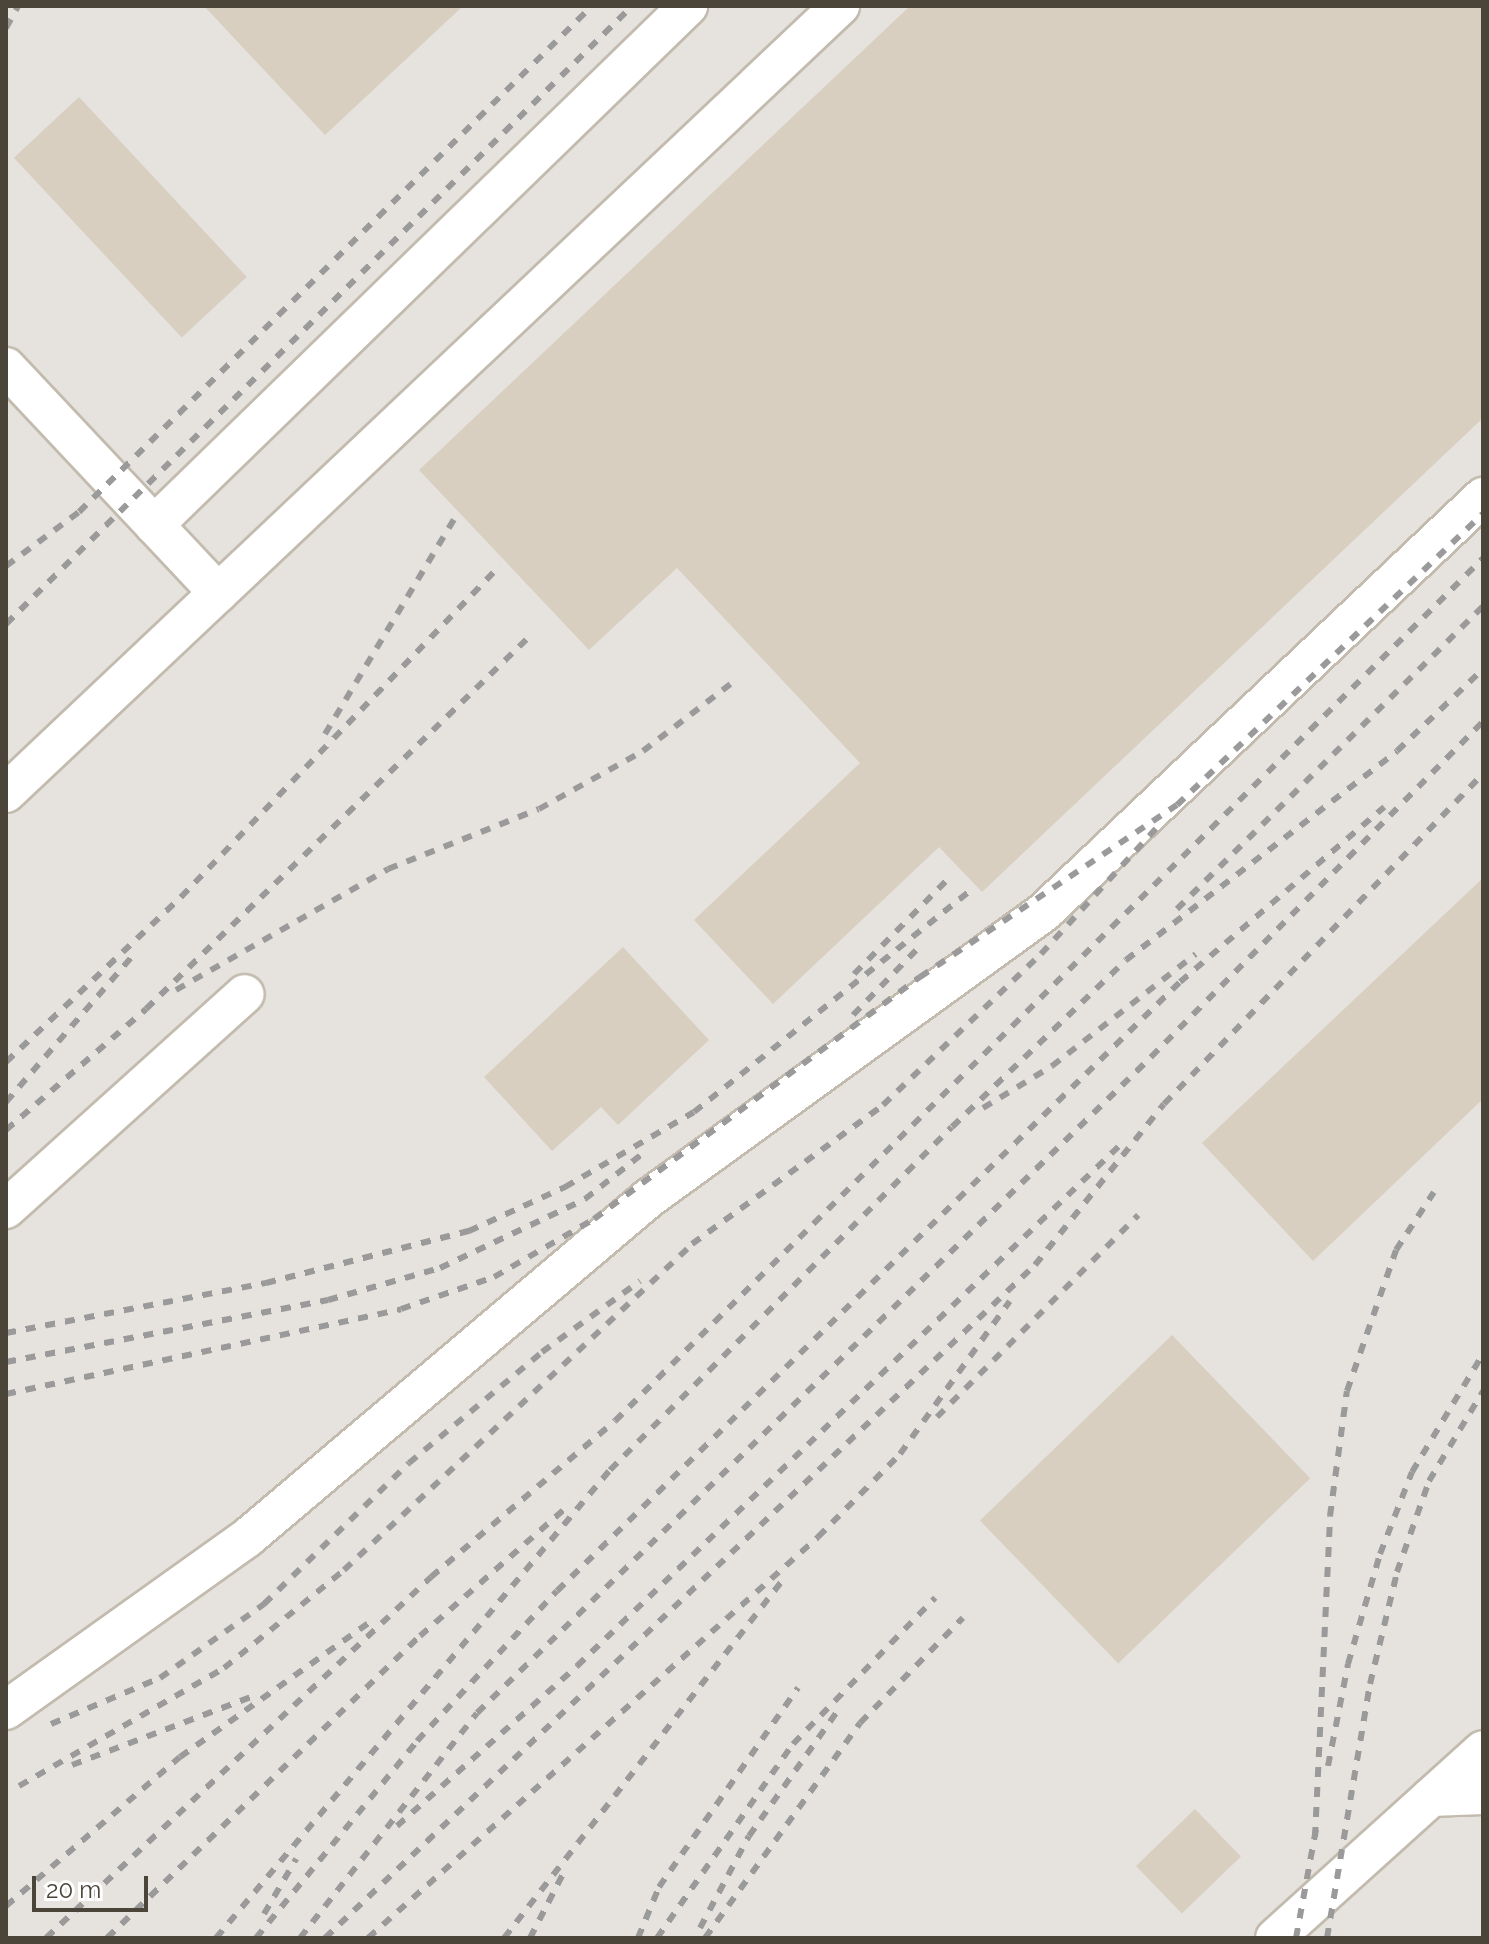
<!DOCTYPE html>
<html>
<head>
<meta charset="utf-8">
<style>
  body { margin:0 }
  #map { position:relative; width:1489px; height:1944px; overflow:hidden; background:#f6f3ec; font-family:Raleway,sans-serif }
  div>[style] { position:absolute }
  [style*='--x'] { left:calc(var(--x)*1px); top:calc(var(--y)*1px); width:calc(var(--w)*1px); rotate:calc(var(--a)*1deg) }
  .industrial>* { inset:0; background:#e6e2dd; transform-origin:0 0 }
  .building>* { inset:0; background:#d8cfc1; transform-origin:0 0 }
  .roads { filter:drop-shadow(2px 0 #c2bbae) drop-shadow(-2px 0 #c2bbae) drop-shadow(0 2px #c2bbae) drop-shadow(0 -2px #c2bbae) }
  .minor>* { height:38px; margin:-19px; padding:0 19px; transform-origin:19px; border-radius:19px; background:#fff }
  .rail>* { height:6px; margin-top:-3px; transform-origin:0; background:repeating-linear-gradient(90deg,#9a9a9a 0 10px,transparent 0 20px) }
  span { translate:-50% -50%; white-space:nowrap; text-align:center; line-height:1.15; -webkit-text-stroke:6px #fff; paint-order:stroke }
  .frame { position:absolute; inset:0; border:8px solid #4b4439; pointer-events:none }
  .scale { position:absolute; left:32px; top:1876px; width:116px; height:36px; box-sizing:border-box; border:4px solid #4b4439; border-top:0; padding-left:10px; font-size:24px; line-height:28px; white-space:nowrap; color:#4b4439; -webkit-text-stroke:6px #fff; paint-order:stroke }
</style>
</head>
<body>
<div id="map">
  <div class="industrial">
    <div style="left:6px;top:6px;width:1477px;height:1932px"></div>
  </div>
  <div class="building">
    <div style="clip-path:polygon(204px 6px,463px 6px,325px 135px)"></div>
    <div style="clip-path:polygon(910px 6px,1483px 6px,1483px 418px,982px 892px,939px 847px,773px 1004px,694px 920px,860px 763px,677px 568px,589px 650px,419px 470px)"></div>
    <div style="left:79px;top:97px;width:246px;height:89px;rotate:47deg"></div>
    <div style="clip-path:polygon(1483px 878px,1483px 1099px,1313px 1261px,1202px 1143px)"></div>
    <div style="clip-path:polygon(623px 947px,709px 1040px,618px 1125px,601px 1107px,552px 1151px,484px 1077px)"></div>
    <div style="left:1172px;top:1335px;width:199px;height:267px;rotate:46deg"></div>
    <div style="left:1195px;top:1809px;width:66px;height:82px;rotate:46deg"></div>
  </div>
  <div class="roads">
    <div class="minor">
      <div style="--x:6;--y:367;--w:310;--a:46.8"></div>
      <div style="--x:154;--y:525;--w:745;--a:-44.18"></div>
      <div style="--x:6;--y:793;--w:1147;--a:-43.34"></div>
      <div style="--x:6;--y:1209;--w:321;--a:-42"></div>
      <div style="--x:6;--y:1710;--w:296;--a:-35.5"></div>
      <div style="--x:247;--y:1538;--w:527;--a:-40.22"></div>
      <div style="--x:649;--y:1198;--w:489;--a:-35.9"></div>
      <div style="--x:1045;--y:911;--w:603;--a:-43.39"></div>
      <div style="--x:1431;--y:1797;--w:52;--a:-2.2"></div>
      <div style="--x:1275;--y:1938;--w:280;--a:-42.1"></div>
    </div>
  </div>
  <div class="rail">
    <div style="--x:6;--y:28;--w:25;--a:-61"></div>
    <div style="--x:6;--y:566;--w:91;--a:-36.5"></div>
    <div style="--x:79;--y:512;--w:721;--a:-44.61"></div>
    <div style="--x:6;--y:624;--w:880;--a:-44.63"></div>
    <div style="--x:325;--y:734;--w:251;--a:-59"></div>
    <div style="--x:1177;--y:909;--w:431;--a:-44.7"></div>
    <div style="--x:854;--y:974;--w:136;--a:-45.3"></div>
    <div style="--x:176;--y:990;--w:244;--a:-29.7"></div>
    <div style="--x:388;--y:869;--w:162;--a:-21.7"></div>
    <div style="--x:539;--y:809;--w:119;--a:-29.1"></div>
    <div style="--x:643;--y:751;--w:112;--a:-37.4"></div>
    <div style="--x:853;--y:1015;--w:100;--a:-45.8"></div>
    <div style="--x:6;--y:1062;--w:241;--a:-43.3"></div>
    <div style="--x:181;--y:897;--w:460;--a:-46.1"></div>
    <div style="--x:6;--y:1102;--w:196;--a:-49.1"></div>
    <div style="--x:983;--y:1108;--w:81;--a:-31.3"></div>
    <div style="--x:1052;--y:1066;--w:182;--a:-37.9"></div>
    <div style="--x:6;--y:1130;--w:185;--a:-40.8"></div>
    <div style="--x:146;--y:1009;--w:538;--a:-44.17"></div>
    <div style="--x:6;--y:1333;--w:265;--a:-10.9"></div>
    <div style="--x:266;--y:1283;--w:210;--a:-14.4"></div>
    <div style="--x:469;--y:1231;--w:106;--a:-24.6"></div>
    <div style="--x:565;--y:1187;--w:149;--a:-30.2"></div>
    <div style="--x:694;--y:1112;--w:356;--a:-38.7"></div>
    <div style="--x:6;--y:1362;--w:328;--a:-10.9"></div>
    <div style="--x:328;--y:1300;--w:116;--a:-15.9"></div>
    <div style="--x:440;--y:1268;--w:161;--a:-25.4"></div>
    <div style="--x:585;--y:1199;--w:79;--a:-38.3"></div>
    <div style="--x:6;--y:1394;--w:404;--a:-12.1"></div>
    <div style="--x:401;--y:1309;--w:98;--a:-19"></div>
    <div style="--x:494;--y:1277;--w:116;--a:-30.1"></div>
    <div style="--x:594;--y:1219;--w:406;--a:-36.6"></div>
    <div style="--x:920;--y:977;--w:309;--a:-33.8"></div>
    <div style="--x:1177;--y:805;--w:422;--a:-43.6"></div>
    <div style="--x:937;--y:1417;--w:285;--a:-45.1"></div>
    <div style="--x:51;--y:1724;--w:118;--a:-22.9"></div>
    <div style="--x:160;--y:1678;--w:128;--a:-35.4"></div>
    <div style="--x:264;--y:1604;--w:202;--a:-44.2"></div>
    <div style="--x:409;--y:1463;--w:173;--a:-39.8"></div>
    <div style="--x:542;--y:1352;--w:121;--a:-35.9"></div>
    <div style="--x:72;--y:1765;--w:191;--a:-20.8"></div>
    <div style="--x:1328;--y:1766;--w:104;--a:-78.9"></div>
    <div style="--x:1348;--y:1664;--w:115;--a:-73.8"></div>
    <div style="--x:1380;--y:1554;--w:88;--a:-68.7"></div>
    <div style="--x:1412;--y:1472;--w:138;--a:-59"></div>
    <div style="--x:19;--y:1786;--w:237;--a:-29.9"></div>
    <div style="--x:224;--y:1668;--w:155;--a:-39.2"></div>
    <div style="--x:344;--y:1570;--w:477;--a:-43.1"></div>
    <div style="--x:692;--y:1244;--w:236;--a:-36"></div>
    <div style="--x:883;--y:1105;--w:219;--a:-43.7"></div>
    <div style="--x:1041;--y:954;--w:175;--a:-47.5"></div>
    <div style="--x:397;--y:1826;--w:241;--a:-41.6"></div>
    <div style="--x:577;--y:1666;--w:751;--a:-43.81"></div>
    <div style="--x:1315;--y:1837;--w:321;--a:-87.3"></div>
    <div style="--x:1330;--y:1516;--w:126;--a:-82.3"></div>
    <div style="--x:1347;--y:1391;--w:149;--a:-70.8"></div>
    <div style="--x:1396;--y:1250;--w:69;--a:-56.8"></div>
    <div style="--x:6;--y:1906;--w:229;--a:-40.6"></div>
    <div style="--x:180;--y:1757;--w:233;--a:-35.4"></div>
    <div style="--x:264;--y:1914;--w:64;--a:-59.8"></div>
    <div style="--x:700;--y:1928;--w:104;--a:-62"></div>
    <div style="--x:749;--y:1836;--w:156;--a:-54.7"></div>
    <div style="--x:46;--y:1938;--w:528;--a:-43.16"></div>
    <div style="--x:431;--y:1577;--w:241;--a:-40.3"></div>
    <div style="--x:615;--y:1421;--w:1224;--a:-44.83"></div>
    <div style="--x:107;--y:1938;--w:435;--a:-44"></div>
    <div style="--x:420;--y:1636;--w:200;--a:-41.3"></div>
    <div style="--x:216;--y:1938;--w:612;--a:-49.91"></div>
    <div style="--x:610;--y:1470;--w:484;--a:-45.1"></div>
    <div style="--x:952;--y:1127;--w:241;--a:-43.8"></div>
    <div style="--x:1126;--y:960;--w:342;--a:-37.6"></div>
    <div style="--x:1397;--y:751;--w:119;--a:-43.6"></div>
    <div style="--x:256;--y:1938;--w:254;--a:-50.7"></div>
    <div style="--x:417;--y:1741;--w:205;--a:-47"></div>
    <div style="--x:557;--y:1591;--w:871;--a:-44.35"></div>
    <div style="--x:1180;--y:982;--w:269;--a:-40.6"></div>
    <div style="--x:300;--y:1938;--w:286;--a:-51.8"></div>
    <div style="--x:477;--y:1713;--w:941;--a:-44.22"></div>
    <div style="--x:1151;--y:1057;--w:472;--a:-45.3"></div>
    <div style="--x:325;--y:1938;--w:978;--a:-43.47"></div>
    <div style="--x:1035;--y:1265;--w:206;--a:-51.3"></div>
    <div style="--x:1164;--y:1104;--w:459;--a:-46"></div>
    <div style="--x:368;--y:1938;--w:603;--a:-41.7"></div>
    <div style="--x:818;--y:1537;--w:117;--a:-45.3"></div>
    <div style="--x:900;--y:1454;--w:188;--a:-54.3"></div>
    <div style="--x:504;--y:1938;--w:452;--a:-52.1"></div>
    <div style="--x:530;--y:1938;--w:74;--a:-62.7"></div>
    <div style="--x:638;--y:1938;--w:55;--a:-67.6"></div>
    <div style="--x:659;--y:1887;--w:243;--a:-55.1"></div>
    <div style="--x:657;--y:1938;--w:237;--a:-55"></div>
    <div style="--x:793;--y:1744;--w:204;--a:-45.8"></div>
    <div style="--x:705;--y:1938;--w:265;--a:-54.2"></div>
    <div style="--x:860;--y:1723;--w:147;--a:-45.6"></div>
    <div style="--x:1296;--y:1938;--w:111;--a:-79.6"></div>
    <div style="--x:1327;--y:1938;--w:258;--a:-80.4"></div>
    <div style="--x:1370;--y:1684;--w:115;--a:-76.4"></div>
    <div style="--x:1397;--y:1572;--w:96;--a:-70.6"></div>
    <div style="--x:1429;--y:1481;--w:105;--a:-59"></div>
  </div>
  <div class="frame"></div>
  <div class="scale">20 m</div>
</div>
</body>
</html>
